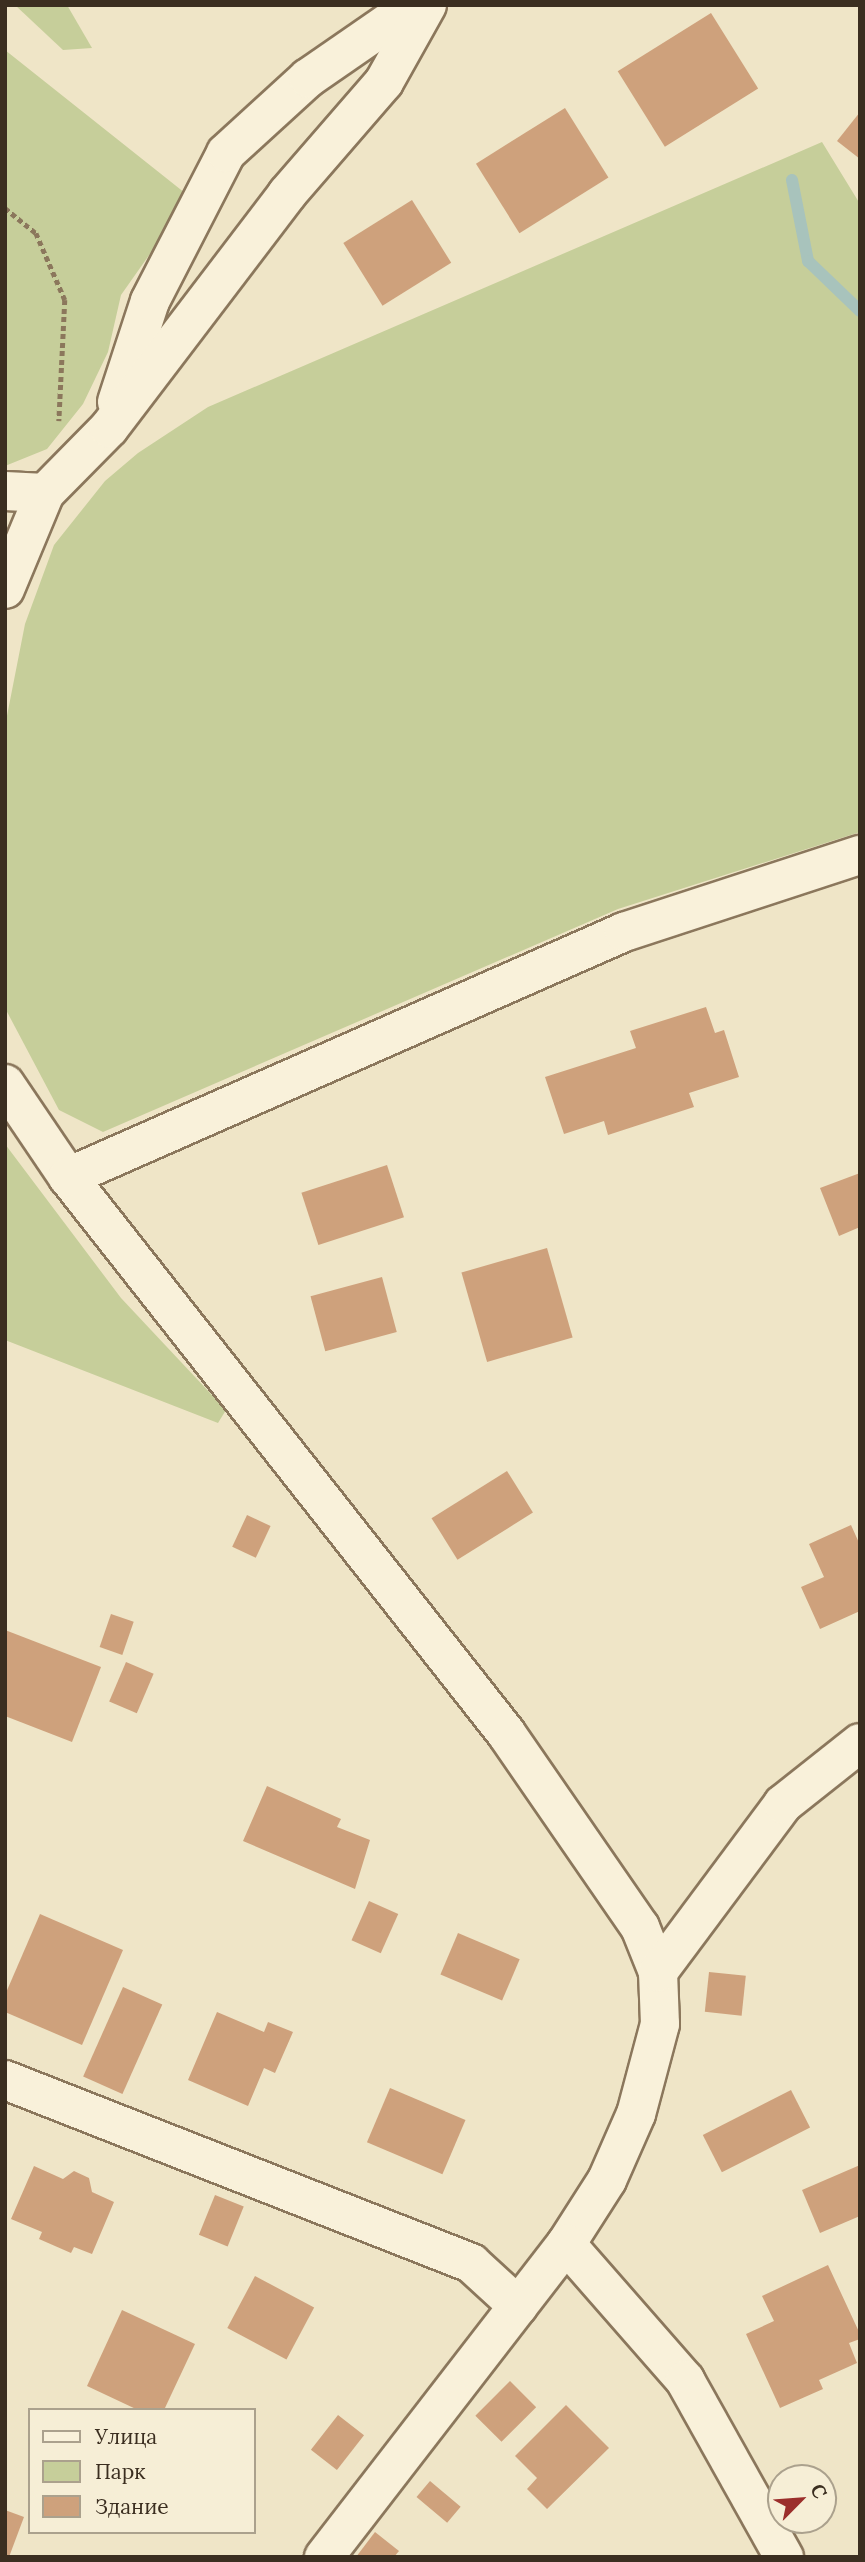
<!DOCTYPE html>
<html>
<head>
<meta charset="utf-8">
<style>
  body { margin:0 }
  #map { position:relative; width:865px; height:2562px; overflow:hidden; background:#efe5c7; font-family:Lora,serif }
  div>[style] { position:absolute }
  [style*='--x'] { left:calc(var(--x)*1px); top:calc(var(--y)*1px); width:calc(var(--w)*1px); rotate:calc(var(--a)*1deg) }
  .green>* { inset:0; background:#c6ce9a }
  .stream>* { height:12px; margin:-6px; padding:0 6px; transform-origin:6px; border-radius:6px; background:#a8c3bc }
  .building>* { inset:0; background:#cea17c; transform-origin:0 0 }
  .path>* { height:4.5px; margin-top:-2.25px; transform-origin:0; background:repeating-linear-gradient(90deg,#8b775c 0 5px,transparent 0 8.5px) }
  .roads { filter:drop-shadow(2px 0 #8b775c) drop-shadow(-2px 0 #8b775c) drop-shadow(0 2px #8b775c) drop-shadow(0 -2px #8b775c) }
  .minor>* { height:38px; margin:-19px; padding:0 19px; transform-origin:19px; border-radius:19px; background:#f9f1da }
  span { translate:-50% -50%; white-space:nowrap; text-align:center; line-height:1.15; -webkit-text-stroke:6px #f6eed6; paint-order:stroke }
  .frame { position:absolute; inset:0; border:7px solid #3b2e20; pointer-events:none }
  .legend { position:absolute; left:28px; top:2408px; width:228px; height:126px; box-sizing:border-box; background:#f6eed6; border:2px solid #aba18d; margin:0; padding:9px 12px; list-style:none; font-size:21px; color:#3b2e20 }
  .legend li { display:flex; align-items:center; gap:14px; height:35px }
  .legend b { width:35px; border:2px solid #aba18d }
  .north { position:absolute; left:767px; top:2464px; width:70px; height:70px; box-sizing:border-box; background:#f6eed6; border:2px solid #aba18d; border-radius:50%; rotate:65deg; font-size:19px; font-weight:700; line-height:28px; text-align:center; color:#3b2e20 }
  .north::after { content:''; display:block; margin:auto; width:24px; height:32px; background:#9b2e2b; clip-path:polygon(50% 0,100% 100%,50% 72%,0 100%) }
</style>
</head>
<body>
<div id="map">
  <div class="green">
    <div style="clip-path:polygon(15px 5px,67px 5px,92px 48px,63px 50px)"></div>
    <div style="clip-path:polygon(5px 50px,190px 197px,121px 295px,108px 352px,83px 404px,47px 449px,5px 466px)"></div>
    <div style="clip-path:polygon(822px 142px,860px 204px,860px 832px,618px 909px,103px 1132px,59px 1110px,5px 1008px,5px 726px,25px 624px,54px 545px,105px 481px,138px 453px,208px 407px)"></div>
    <div style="clip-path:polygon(5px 1144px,121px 1298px,226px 1410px,218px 1423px,5px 1340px)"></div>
  </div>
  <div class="stream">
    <div style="--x:792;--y:180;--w:83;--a:78.8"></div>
    <div style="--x:808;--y:261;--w:72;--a:43.9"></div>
  </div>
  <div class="building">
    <div style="left:711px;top:13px;width:89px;height:110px;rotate:58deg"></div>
    <div style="left:565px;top:108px;width:82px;height:105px;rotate:58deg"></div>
    <div style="clip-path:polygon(860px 112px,860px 159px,837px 141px)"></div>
    <div style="left:412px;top:200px;width:74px;height:81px;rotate:58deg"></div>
    <div style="clip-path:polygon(706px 1007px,715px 1033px,724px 1030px,739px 1077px,689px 1093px,694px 1107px,608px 1135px,604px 1121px,564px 1134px,545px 1077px,636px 1048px,630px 1031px)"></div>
    <div style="left:387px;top:1165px;width:55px;height:90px;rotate:72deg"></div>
    <div style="clip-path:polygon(860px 1173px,860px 1227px,839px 1236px,820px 1188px)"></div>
    <div style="left:547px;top:1248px;width:93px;height:89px;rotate:74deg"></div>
    <div style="left:382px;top:1277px;width:57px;height:74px;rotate:75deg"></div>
    <div style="left:507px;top:1471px;width:49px;height:89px;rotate:58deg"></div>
    <div style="left:247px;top:1515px;width:26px;height:35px;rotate:25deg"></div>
    <div style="clip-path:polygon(851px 1525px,860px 1545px,860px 1611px,820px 1629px,801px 1587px,824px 1577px,809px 1544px)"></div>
    <div style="left:111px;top:1614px;width:24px;height:35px;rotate:19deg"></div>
    <div style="clip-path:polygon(5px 1630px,101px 1667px,72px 1742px,5px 1716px)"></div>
    <div style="left:126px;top:1662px;width:30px;height:43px;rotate:23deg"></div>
    <div style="clip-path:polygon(267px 1786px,341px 1819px,337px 1827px,370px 1840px,355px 1889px,243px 1841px)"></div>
    <div style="left:369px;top:1901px;width:32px;height:43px;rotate:24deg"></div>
    <div style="clip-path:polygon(40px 1914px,123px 1950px,82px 2045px,5px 2012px,5px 1995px)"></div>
    <div style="left:458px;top:1933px;width:67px;height:45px;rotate:23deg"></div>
    <div style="left:709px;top:1972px;width:37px;height:40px;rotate:6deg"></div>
    <div style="left:123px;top:1987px;width:43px;height:98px;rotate:24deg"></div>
    <div style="clip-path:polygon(217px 2012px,264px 2032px,268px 2022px,293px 2032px,275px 2073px,264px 2068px,248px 2106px,188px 2080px)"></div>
    <div style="left:390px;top:2088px;width:82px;height:59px;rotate:23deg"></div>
    <div style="left:791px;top:2090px;width:42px;height:99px;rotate:63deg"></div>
    <div style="clip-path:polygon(860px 2165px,860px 2216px,820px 2233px,802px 2190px)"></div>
    <div style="clip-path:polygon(34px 2166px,63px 2179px,74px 2171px,89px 2178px,92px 2192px,114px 2202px,92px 2254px,74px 2247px,71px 2253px,39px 2239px,42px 2232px,11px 2219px)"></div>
    <div style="left:215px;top:2195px;width:31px;height:43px;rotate:22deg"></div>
    <div style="clip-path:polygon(828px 2265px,860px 2334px,860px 2339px,849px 2343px,857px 2363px,819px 2380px,823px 2389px,780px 2408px,746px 2334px,774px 2321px,762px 2296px)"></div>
    <div style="left:255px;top:2276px;width:67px;height:59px;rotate:28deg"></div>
    <div style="clip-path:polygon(122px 2310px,195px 2344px,164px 2410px,138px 2410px,87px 2386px)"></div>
    <div style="left:510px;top:2381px;width:37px;height:49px;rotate:45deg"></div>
    <div style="clip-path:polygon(566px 2405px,609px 2448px,547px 2509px,527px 2489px,537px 2478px,515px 2456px)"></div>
    <div style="left:338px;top:2415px;width:33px;height:44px;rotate:38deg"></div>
    <div style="left:430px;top:2481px;width:40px;height:21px;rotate:40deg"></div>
    <div style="clip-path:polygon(5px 2510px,24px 2517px,9px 2557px,5px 2557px)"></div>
    <div style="clip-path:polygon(375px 2532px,399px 2551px,394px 2557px,356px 2557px)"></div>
  </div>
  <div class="path">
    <div style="--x:5;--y:208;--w:40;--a:39"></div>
    <div style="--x:36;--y:233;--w:73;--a:66.6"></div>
    <div style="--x:65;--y:300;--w:121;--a:92.8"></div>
  </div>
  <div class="roads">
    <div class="minor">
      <div style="--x:117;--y:402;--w:106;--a:-71.9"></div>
      <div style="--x:150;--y:301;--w:166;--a:-62.8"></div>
      <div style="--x:226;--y:153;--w:111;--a:-42.4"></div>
      <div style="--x:308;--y:78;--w:129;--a:-34.6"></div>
      <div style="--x:5;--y:491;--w:40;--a:2.9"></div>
      <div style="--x:5;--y:589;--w:104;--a:-67.4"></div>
      <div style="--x:45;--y:493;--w:91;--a:-45.4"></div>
      <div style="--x:109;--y:428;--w:294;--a:-52.7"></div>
      <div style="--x:287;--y:194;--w:148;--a:-49.1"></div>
      <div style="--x:384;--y:82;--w:88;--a:-60.8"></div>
      <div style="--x:5;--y:1084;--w:112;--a:55.9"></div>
      <div style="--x:68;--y:1177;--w:708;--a:51.77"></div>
      <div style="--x:506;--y:1733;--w:236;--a:55.4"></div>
      <div style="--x:640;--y:1927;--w:48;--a:68.2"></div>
      <div style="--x:658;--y:1972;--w:52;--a:87.8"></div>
      <div style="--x:660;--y:2024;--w:93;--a:104.9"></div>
      <div style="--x:636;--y:2114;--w:72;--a:113.7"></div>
      <div style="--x:607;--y:2180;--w:76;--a:122.6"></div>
      <div style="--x:566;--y:2244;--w:396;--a:127.7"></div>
      <div style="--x:68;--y:1177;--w:608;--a:-23.78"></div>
      <div style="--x:624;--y:932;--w:248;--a:-18.1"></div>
      <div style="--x:658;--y:1972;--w:209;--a:-53.3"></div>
      <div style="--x:783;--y:1804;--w:98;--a:-38.4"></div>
      <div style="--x:5;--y:2080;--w:501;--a:21.44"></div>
      <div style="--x:471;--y:2263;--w:64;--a:42.5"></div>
      <div style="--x:566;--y:2244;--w:181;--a:48.8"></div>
      <div style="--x:685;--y:2380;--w:203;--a:60.8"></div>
    </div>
  </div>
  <div class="frame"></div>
  <ul class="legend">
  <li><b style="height:9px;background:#f9f1da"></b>Улица</li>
  <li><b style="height:19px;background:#c6ce9a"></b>Парк</li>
  <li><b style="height:19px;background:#cea17c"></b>Здание</li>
  </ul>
  <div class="north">С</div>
</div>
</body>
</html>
